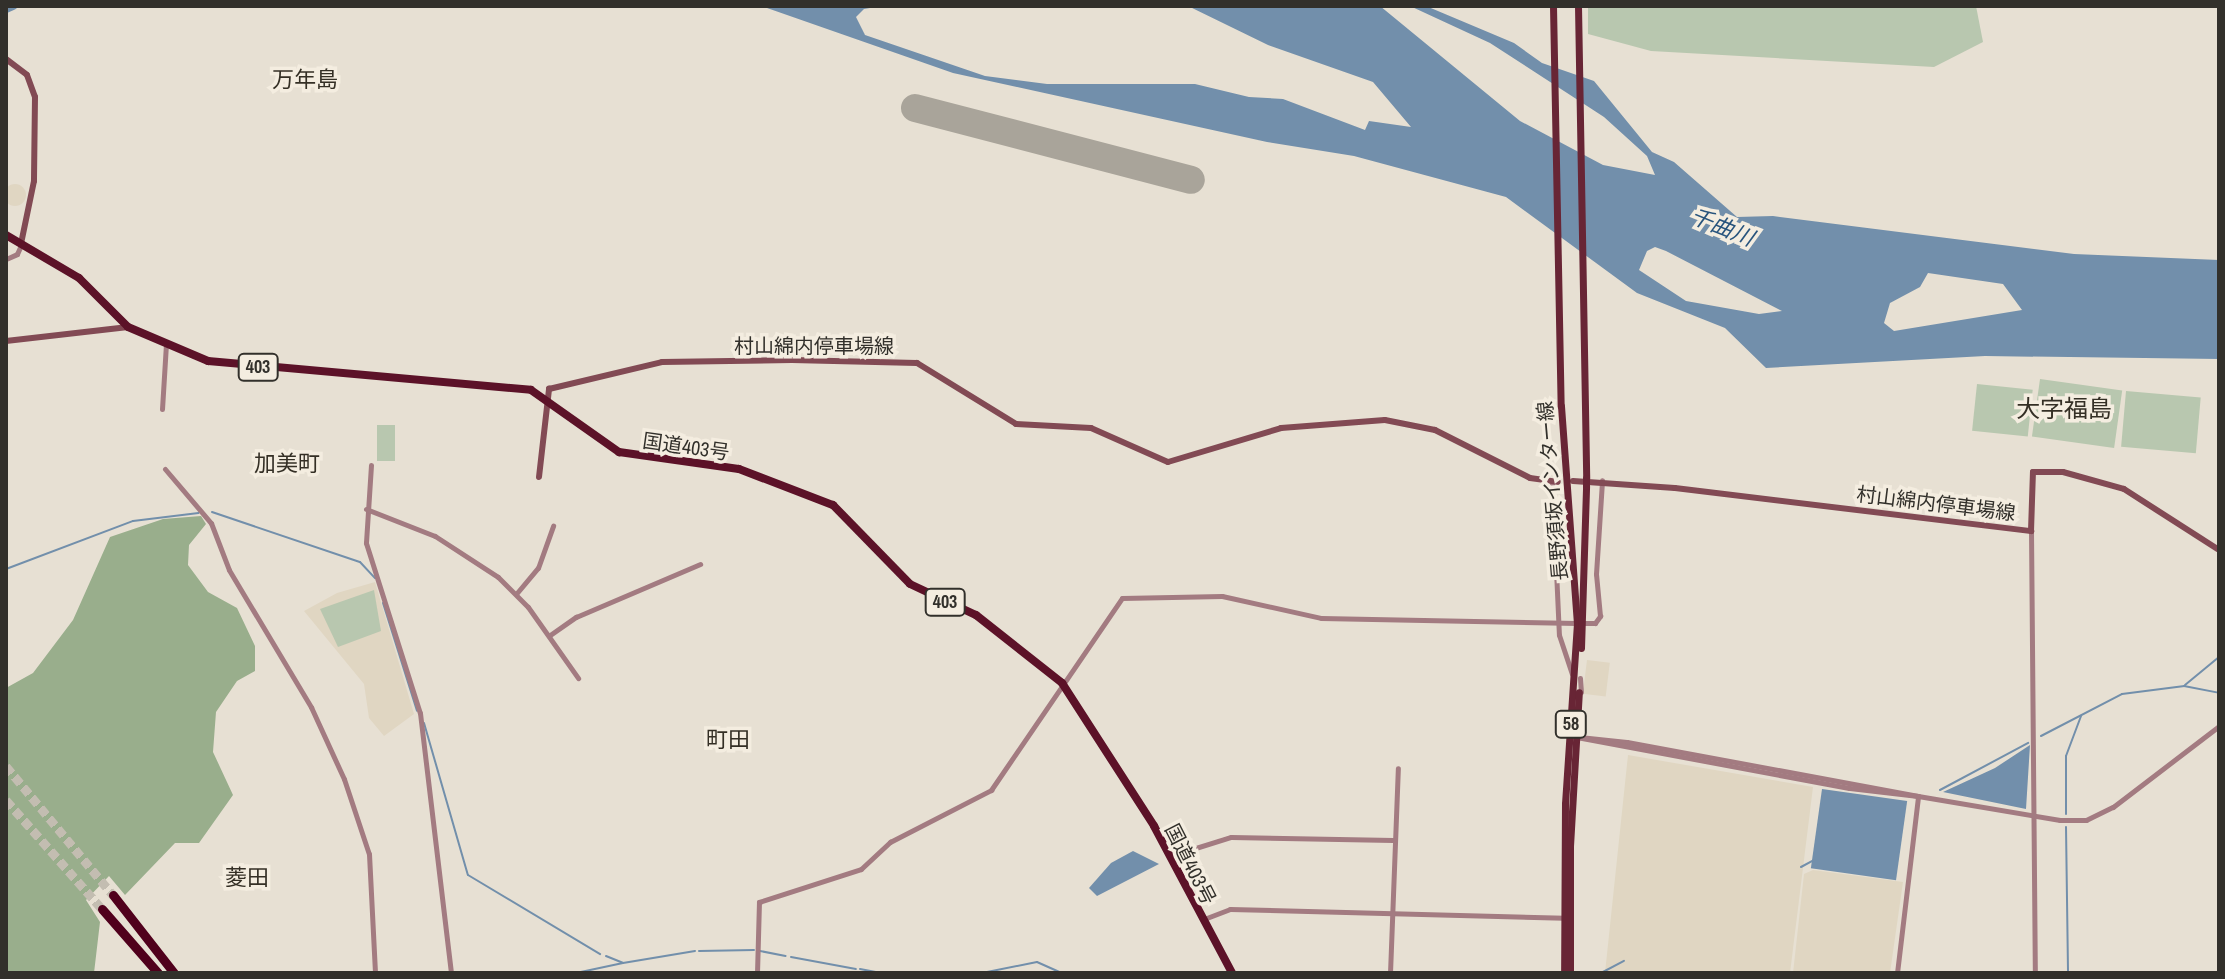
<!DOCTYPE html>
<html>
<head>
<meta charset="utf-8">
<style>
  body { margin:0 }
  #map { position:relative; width:2225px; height:979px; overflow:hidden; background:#e7e0d3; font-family:"Archivo Narrow","Noto Sans JP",sans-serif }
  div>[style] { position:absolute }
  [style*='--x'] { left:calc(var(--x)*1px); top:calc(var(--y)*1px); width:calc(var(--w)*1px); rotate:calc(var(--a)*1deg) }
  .built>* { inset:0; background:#e0d6c2; transform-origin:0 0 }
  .round { border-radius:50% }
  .green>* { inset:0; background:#b8c7af; transform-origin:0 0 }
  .forest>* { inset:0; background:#99ae8c }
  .water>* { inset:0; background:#728fab; transform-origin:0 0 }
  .stream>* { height:2px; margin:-1px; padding:0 1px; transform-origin:1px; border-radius:1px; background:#728fab }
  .river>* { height:8px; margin:-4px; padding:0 4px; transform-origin:4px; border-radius:4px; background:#728fab }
  .runway>* { height:28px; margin:-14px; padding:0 14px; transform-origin:14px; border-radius:14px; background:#a9a49a }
  .motorway-tunnel>* { height:9px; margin-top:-4.5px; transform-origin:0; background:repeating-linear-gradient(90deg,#c3bdb1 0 9px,transparent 0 13.5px) }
  .tertiary>* { height:5px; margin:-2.5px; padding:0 2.5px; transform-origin:2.5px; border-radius:2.5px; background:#a37b81 }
  .secondary>* { height:6px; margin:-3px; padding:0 3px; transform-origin:3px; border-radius:3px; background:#824a54 }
  .primary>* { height:7px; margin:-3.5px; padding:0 3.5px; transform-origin:3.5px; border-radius:3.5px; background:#682535 }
  .trunk>* { height:8px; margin:-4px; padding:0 4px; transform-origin:4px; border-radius:4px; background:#5c1228 }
  .motorway>* { height:9px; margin:-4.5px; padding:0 4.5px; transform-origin:4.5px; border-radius:4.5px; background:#50001c }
  .primary-bridge>* { height:7px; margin:-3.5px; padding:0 3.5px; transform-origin:3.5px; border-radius:3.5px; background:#682535 }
  span { translate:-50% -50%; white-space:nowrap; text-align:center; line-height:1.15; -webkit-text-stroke:7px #f4ede0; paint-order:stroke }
  .shield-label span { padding:2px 6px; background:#f4ede0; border:2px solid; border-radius:6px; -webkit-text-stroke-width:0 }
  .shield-label { font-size:18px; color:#32302b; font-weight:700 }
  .street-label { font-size:20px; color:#32302b }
  .neighbourhood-label { font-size:22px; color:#342f25 }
  .water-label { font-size:22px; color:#28547d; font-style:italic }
  .quarter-label { font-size:24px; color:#342f25 }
  .frame { position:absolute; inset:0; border:8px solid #32302b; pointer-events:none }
</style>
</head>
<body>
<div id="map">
  <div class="built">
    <div class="round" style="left:4px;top:184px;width:22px;height:22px"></div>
    <div style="clip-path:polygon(375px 582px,414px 714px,384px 736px,369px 718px,364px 684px,304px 611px,337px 593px)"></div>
    <div style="left:1587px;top:660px;width:23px;height:34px;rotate:7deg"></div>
    <div style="clip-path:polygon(1628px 755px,1813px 787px,1790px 973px,1605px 973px)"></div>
    <div style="clip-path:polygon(1813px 870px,1903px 882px,1890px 973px,1793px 973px,1804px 874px)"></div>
  </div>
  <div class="green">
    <div style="clip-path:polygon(1588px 6px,1976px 6px,1983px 42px,1934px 67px,1651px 51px,1588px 34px)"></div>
    <div style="left:2040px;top:379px;width:83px;height:58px;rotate:8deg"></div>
    <div style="left:1977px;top:384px;width:56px;height:47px;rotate:6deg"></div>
    <div style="left:2126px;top:391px;width:75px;height:56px;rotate:5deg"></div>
    <div style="left:377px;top:425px;width:18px;height:36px"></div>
    <div style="clip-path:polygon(374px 590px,381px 631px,338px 647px,320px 609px)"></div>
  </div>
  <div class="forest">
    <div style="clip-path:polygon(201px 516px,206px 524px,189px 545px,188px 565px,208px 592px,237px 608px,255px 646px,255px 671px,237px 681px,216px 712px,213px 752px,233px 795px,199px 843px,175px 843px,125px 895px,109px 876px,86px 900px,100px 922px,94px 973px,6px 973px,6px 688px,33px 673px,73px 620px,110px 537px,163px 519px)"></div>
  </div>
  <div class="water">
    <div style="clip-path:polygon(evenodd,761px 6px,882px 6px,864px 9px,856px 17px,865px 35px,985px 76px,1047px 84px,1195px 84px,1249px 97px,1283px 99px,1365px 130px,1369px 121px,1411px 127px,1373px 82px,1268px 45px,1188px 6px,1380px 6px,1520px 121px,1603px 165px,1655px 175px,1647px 156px,1604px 117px,1490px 43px,1410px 6px,1426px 6px,1514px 43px,1542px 63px,1594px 81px,1652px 152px,1674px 162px,1737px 217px,1773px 216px,2074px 254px,2219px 260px,2219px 359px,1985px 356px,1766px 368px,1725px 328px,1637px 293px,1506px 197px,1354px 156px,1267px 142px,953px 73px,761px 6px,1655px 247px,1666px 251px,1782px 311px,1759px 314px,1686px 301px,1639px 270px,1647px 251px,1655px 247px,761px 6px,1928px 273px,2003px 284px,2022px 310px,1894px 331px,1884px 323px,1890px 303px,1920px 287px,1928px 273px)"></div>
    <div style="clip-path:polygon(2030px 745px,2026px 809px,1943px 792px,1995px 768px)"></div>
    <div style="left:1822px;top:789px;width:86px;height:80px;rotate:8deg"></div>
    <div style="clip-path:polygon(1133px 851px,1159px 864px,1097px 896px,1089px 888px,1111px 863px)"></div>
  </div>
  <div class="stream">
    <div style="--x:212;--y:512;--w:156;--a:18.7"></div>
    <div style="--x:360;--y:562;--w:22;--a:47"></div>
    <div style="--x:6;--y:569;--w:136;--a:-20.7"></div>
    <div style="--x:133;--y:521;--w:66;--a:-6.9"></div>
    <div style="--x:383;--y:603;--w:113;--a:72.5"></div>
    <div style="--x:2185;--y:685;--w:44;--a:-39.5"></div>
    <div style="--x:424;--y:723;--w:158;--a:73.9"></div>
    <div style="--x:468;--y:875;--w:154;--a:30.9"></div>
    <div style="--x:2041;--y:736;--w:91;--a:-27.4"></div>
    <div style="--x:2122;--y:694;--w:63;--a:-7.4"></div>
    <div style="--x:2184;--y:686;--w:36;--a:11"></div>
    <div style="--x:1940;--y:790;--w:100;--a:-28.1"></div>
    <div style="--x:2066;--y:814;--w:58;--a:-90"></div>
    <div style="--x:2066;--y:756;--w:43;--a:-69.4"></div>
    <div style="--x:2066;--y:827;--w:146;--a:89.2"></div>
    <div style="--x:1801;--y:867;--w:15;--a:-28"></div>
    <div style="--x:699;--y:951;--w:55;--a:-1"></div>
    <div style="--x:760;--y:951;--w:26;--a:11"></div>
    <div style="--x:606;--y:956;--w:18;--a:22"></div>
    <div style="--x:623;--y:963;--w:73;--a:-9.5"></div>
    <div style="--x:791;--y:957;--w:66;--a:10.5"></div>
    <div style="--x:860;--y:969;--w:20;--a:11"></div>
    <div style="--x:576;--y:973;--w:48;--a:-12"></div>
    <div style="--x:982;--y:973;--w:56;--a:-11.3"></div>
    <div style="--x:1037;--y:962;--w:27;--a:24"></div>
    <div style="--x:1601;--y:973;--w:26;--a:-28"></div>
  </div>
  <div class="river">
    <div style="--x:6;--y:9;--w:8;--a:-23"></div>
  </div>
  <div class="runway">
    <div style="--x:915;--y:108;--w:285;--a:14.6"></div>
  </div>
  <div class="motorway-tunnel">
    <div style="--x:6;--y:766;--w:168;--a:50.3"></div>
    <div style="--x:6;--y:800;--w:145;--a:48.6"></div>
  </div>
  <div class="tertiary">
    <div style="--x:6;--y:259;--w:12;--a:-24"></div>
    <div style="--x:17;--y:254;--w:10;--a:-66"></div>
    <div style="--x:162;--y:409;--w:65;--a:-86.5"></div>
    <div style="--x:371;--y:465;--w:78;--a:93.7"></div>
    <div style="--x:366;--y:543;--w:178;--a:72.4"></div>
    <div style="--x:420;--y:713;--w:262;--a:83.2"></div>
    <div style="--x:165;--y:469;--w:71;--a:49.6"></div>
    <div style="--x:211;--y:523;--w:50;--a:69"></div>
    <div style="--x:229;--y:570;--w:160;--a:59.1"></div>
    <div style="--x:311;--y:707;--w:79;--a:65.4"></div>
    <div style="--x:344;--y:779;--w:79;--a:71.6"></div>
    <div style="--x:369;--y:854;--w:119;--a:87.1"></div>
    <div style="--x:1552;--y:482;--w:153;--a:87.4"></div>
    <div style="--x:1559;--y:635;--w:41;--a:71.6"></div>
    <div style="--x:366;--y:509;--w:74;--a:21.4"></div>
    <div style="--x:435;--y:536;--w:75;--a:33.1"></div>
    <div style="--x:498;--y:577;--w:42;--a:45"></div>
    <div style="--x:528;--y:607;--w:87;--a:54.8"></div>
    <div style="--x:2031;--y:531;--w:442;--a:89.5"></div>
    <div style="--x:516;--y:594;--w:34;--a:-50"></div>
    <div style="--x:538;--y:568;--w:45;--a:-70.3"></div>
    <div style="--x:1582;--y:623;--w:13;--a:0"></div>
    <div style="--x:1595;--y:623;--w:9;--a:-54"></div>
    <div style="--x:1600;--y:616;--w:42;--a:-95.4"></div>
    <div style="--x:1596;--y:574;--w:94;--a:-86.3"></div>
    <div style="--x:550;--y:635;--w:32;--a:-35"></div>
    <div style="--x:576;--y:617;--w:135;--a:-23.1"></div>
    <div style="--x:1580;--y:678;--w:14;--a:86"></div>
    <div style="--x:1570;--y:736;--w:57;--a:6"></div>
    <div style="--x:1627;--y:742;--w:296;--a:10.5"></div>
    <div style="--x:1918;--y:796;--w:69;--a:-173.4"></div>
    <div style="--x:1849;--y:788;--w:284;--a:-169.4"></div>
    <div style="--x:1170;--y:856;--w:64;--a:-17.3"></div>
    <div style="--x:1231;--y:837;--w:162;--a:1.1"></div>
    <div style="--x:1204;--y:919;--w:28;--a:-21"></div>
    <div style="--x:1230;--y:909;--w:334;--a:1.5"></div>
    <div style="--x:757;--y:973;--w:71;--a:-88.4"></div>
    <div style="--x:759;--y:902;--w:107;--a:-17.9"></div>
    <div style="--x:861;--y:869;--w:40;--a:-43"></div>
    <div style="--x:890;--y:842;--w:114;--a:-27.2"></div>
    <div style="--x:991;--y:790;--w:232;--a:-55.7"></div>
    <div style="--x:1122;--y:598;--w:100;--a:-1.1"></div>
    <div style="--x:1222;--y:596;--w:101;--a:12.5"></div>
    <div style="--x:1321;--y:618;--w:256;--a:1.1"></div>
    <div style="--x:1390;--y:973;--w:205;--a:-87.8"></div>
    <div style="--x:1897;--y:973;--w:178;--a:-83.2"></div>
    <div style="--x:1918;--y:796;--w:144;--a:9.6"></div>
    <div style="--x:2060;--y:820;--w:26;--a:0"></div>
    <div style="--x:2086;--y:820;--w:30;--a:-26"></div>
    <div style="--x:2113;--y:807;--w:133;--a:-37.4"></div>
  </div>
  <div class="secondary">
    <div style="--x:6;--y:59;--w:26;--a:37"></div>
    <div style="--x:27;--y:75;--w:23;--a:70"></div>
    <div style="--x:35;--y:97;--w:84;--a:90.7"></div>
    <div style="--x:34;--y:181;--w:64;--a:101.7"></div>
    <div style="--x:6;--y:341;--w:123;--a:-6.5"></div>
    <div style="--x:539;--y:477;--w:89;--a:-83.5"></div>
    <div style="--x:549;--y:389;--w:116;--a:-13.4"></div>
    <div style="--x:662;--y:362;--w:130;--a:-0.9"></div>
    <div style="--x:792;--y:360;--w:125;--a:1.4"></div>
    <div style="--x:917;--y:363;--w:116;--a:31.6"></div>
    <div style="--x:1016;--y:424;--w:75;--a:3.1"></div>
    <div style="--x:1091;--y:428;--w:84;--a:23.8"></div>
    <div style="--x:1168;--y:462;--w:118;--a:-16.7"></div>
    <div style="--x:1281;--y:428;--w:104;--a:-4.4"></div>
    <div style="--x:1385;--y:420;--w:51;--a:11.3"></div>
    <div style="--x:1435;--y:430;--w:106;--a:26.8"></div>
    <div style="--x:1530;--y:478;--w:28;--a:8"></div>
    <div style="--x:1573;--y:481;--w:102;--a:3.9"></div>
    <div style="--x:1675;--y:488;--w:359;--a:6.9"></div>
    <div style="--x:2031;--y:531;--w:59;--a:-88.1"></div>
    <div style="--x:2033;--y:472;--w:30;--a:0"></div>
    <div style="--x:2063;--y:472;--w:63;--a:15.6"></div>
    <div style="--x:2124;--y:489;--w:113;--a:32.7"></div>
  </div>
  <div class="primary">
    <div style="--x:1553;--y:6;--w:400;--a:88.9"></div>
    <div style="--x:1561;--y:406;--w:218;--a:85.8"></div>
    <div style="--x:1577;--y:623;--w:181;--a:93.8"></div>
    <div style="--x:1565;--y:804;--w:169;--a:90.3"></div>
    <div style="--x:1578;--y:6;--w:472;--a:89"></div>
    <div style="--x:1581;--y:648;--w:162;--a:-88.2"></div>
    <div style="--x:1570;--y:973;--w:127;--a:-90"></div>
    <div style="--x:1570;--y:846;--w:154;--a:-86.7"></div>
  </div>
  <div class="trunk">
    <div style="--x:6;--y:235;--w:85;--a:30.5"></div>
    <div style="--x:79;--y:278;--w:69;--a:45"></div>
    <div style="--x:128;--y:327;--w:87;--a:23"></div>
    <div style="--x:208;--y:361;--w:324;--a:5.1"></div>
    <div style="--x:531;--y:390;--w:108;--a:35.2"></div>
    <div style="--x:619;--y:452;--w:121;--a:8.1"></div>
    <div style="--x:739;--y:469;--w:101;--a:21"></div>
    <div style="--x:833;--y:505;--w:110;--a:45.7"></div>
    <div style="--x:910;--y:584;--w:73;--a:25.2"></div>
    <div style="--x:976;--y:615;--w:110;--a:38.3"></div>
    <div style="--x:1062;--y:683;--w:170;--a:57.2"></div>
    <div style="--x:1154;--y:826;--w:166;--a:62"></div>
  </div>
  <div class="motorway">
    <div style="--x:113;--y:895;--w:99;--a:52"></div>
    <div style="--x:102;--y:909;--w:85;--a:48.8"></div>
  </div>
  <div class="primary-bridge">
    <div style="--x:1586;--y:478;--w:8;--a:90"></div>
  </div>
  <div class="shield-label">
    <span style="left:258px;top:367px">403</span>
    <span style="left:945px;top:602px">403</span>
    <span style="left:1571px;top:724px">58</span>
  </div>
  <div class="street-label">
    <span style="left:814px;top:345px">村山綿内停車場線</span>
    <span style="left:686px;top:446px;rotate:8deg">国道403号</span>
    <span style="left:1552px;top:491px;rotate:-95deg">長野須坂インター線</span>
    <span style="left:1936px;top:503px;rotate:7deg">村山綿内停車場線</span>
    <span style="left:1191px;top:864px;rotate:63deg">国道403号</span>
  </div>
  <div class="neighbourhood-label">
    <span style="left:305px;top:80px">万年島</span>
    <span style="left:287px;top:464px">加美町</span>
    <span style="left:728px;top:740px">町田</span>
    <span style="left:247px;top:878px">菱田</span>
  </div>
  <div class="water-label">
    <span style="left:1722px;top:227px;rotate:22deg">千曲川</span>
  </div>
  <div class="quarter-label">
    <span style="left:2064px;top:409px">大字福島</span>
  </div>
  <div class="frame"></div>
</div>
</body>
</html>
